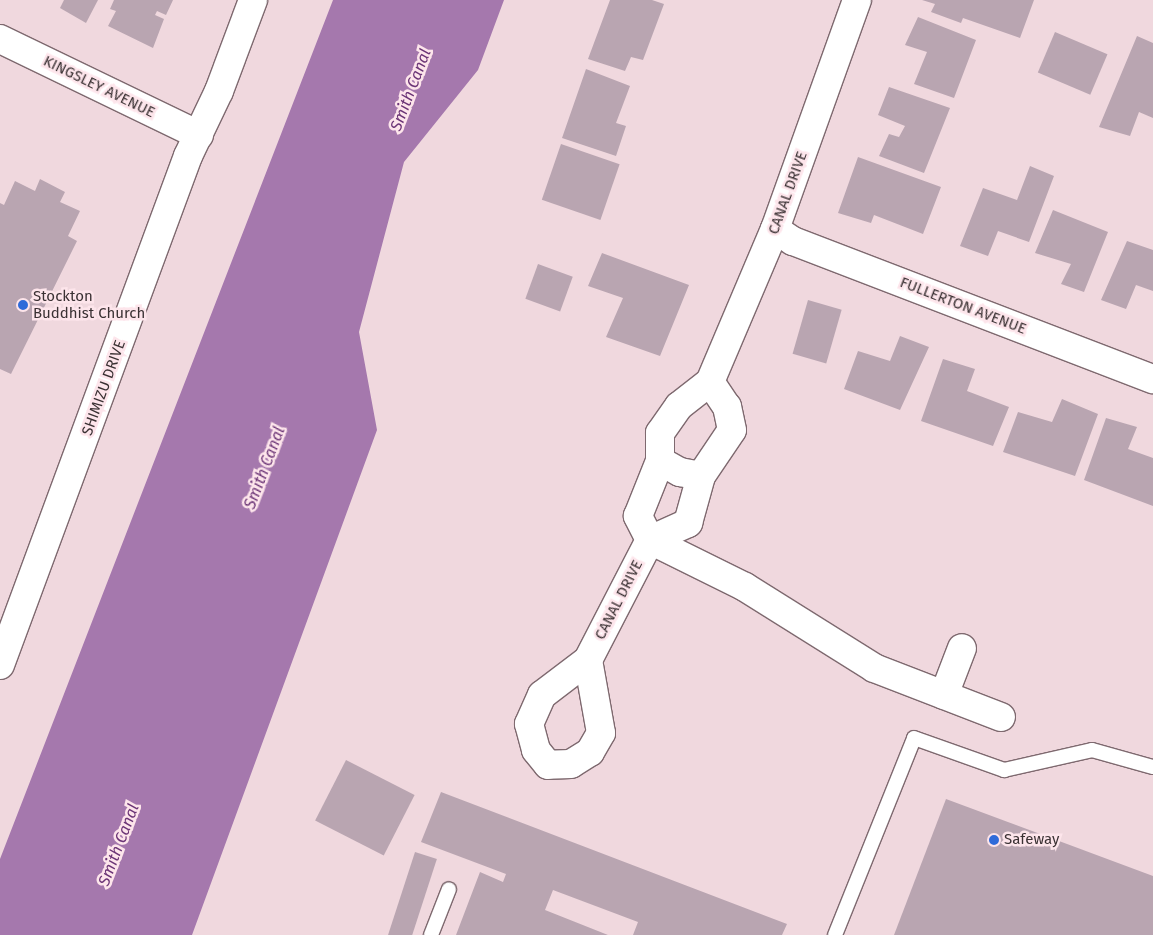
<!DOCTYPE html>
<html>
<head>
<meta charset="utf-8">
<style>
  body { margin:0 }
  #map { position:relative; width:1153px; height:935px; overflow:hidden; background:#f0d8de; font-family:"Fira Sans",sans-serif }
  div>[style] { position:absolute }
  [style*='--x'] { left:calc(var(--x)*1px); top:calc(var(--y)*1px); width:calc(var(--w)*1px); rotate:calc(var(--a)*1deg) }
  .water>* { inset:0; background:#a578ad }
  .building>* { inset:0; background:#b9a5b1; transform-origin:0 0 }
  .roads { filter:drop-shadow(1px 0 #7e696f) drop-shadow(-1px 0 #7e696f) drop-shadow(0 1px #7e696f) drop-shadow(0 -1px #7e696f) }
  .service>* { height:14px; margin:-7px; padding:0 7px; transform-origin:7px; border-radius:7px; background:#fff }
  .minor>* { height:28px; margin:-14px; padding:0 14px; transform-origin:14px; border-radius:14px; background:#fff }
  .dots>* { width:14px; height:14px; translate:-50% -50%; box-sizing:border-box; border:2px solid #fde5eb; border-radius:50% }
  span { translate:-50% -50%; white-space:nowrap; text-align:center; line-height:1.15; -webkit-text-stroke:5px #fde5eb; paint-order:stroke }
  .street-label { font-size:15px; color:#3a3133 }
  .poi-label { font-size:15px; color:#3a3133 }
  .left { translate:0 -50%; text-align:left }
  .water-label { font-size:16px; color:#6b3476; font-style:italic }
</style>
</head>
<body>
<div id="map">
  <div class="water">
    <div style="clip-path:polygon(333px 0,504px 0,478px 70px,404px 162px,359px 332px,377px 430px,192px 935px,0 935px,0 859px)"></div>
  </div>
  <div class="building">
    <div style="clip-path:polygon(64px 0,98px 0,86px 23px,60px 8px)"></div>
    <div style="clip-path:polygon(114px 0,173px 0,166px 15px,157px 11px,155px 15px,164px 19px,153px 48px,108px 26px,116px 11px,110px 9px)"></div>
    <div style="clip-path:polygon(610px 0,652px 0,664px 4px,643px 60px,631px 57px,625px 71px,588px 59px)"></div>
    <div style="clip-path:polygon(922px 0,1034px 0,1020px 38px,963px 18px,961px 23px,931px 12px,935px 4px)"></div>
    <div style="clip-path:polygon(918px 17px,976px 40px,954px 98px,914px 84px,927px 52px,905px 45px)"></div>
    <div style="left:1055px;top:32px;width:57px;height:44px;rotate:23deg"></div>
    <div style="clip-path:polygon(1137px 36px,1153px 43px,1153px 118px,1139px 112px,1130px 136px,1099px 127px)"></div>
    <div style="clip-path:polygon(586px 69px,630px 86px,616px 123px,626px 126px,616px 156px,562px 138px)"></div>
    <div style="clip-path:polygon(889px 87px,950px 108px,924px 173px,879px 156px,889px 134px,899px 137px,905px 126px,878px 115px)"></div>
    <div style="left:561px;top:144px;width:62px;height:59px;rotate:19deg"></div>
    <div style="clip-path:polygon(858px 157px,941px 187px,923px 234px,874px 215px,871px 223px,838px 213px)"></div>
    <div style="clip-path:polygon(1030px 166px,1054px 176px,1029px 242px,998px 231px,988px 256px,960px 246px,983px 188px,1017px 200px)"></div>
    <div style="clip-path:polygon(40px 179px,65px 192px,60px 202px,80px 211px,68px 236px,77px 241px,11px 374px,0 369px,0 203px,4px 205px,15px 181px,35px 191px)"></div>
    <div style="clip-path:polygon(1053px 210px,1108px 232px,1084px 292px,1061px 284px,1071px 264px,1035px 253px)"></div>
    <div style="clip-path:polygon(1127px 241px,1153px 250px,1153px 291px,1136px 285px,1126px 309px,1101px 300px)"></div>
    <div style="clip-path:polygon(602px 253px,689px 285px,660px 356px,606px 337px,623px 298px,588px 286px)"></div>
    <div style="left:538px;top:264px;width:37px;height:37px;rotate:20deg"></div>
    <div style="left:808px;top:300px;width:35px;height:56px;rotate:16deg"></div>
    <div style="clip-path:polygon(900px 336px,929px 347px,900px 410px,844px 389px,858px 351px,890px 361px)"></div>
    <div style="clip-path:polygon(943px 359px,975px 369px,967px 391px,1009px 407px,993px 446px,921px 421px)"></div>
    <div style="clip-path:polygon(1062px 399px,1098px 414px,1075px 476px,1003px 452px,1018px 412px,1052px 422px)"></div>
    <div style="clip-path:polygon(1106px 418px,1137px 427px,1128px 449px,1153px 458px,1153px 506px,1084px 480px)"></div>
    <div style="left:346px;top:760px;width:77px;height:68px;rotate:27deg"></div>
    <div style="clip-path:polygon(441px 792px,787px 924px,782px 935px,633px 935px,638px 922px,553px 890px,545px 910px,608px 935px,456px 935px,480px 872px,503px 882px,506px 874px,421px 842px)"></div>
    <div style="clip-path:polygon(946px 799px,1153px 876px,1153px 935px,894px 935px)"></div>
    <div style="left:415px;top:852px;width:23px;height:89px;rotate:18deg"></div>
  </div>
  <div class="roads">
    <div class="service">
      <div style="--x:431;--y:935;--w:49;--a:-68.6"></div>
      <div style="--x:835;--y:935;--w:212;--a:-68.1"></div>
      <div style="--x:914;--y:738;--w:96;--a:19.6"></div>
      <div style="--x:1004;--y:770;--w:90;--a:-12.8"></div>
      <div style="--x:1092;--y:750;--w:63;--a:15.6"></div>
    </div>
    <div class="minor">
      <div style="--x:0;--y:39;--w:221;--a:25.8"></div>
      <div style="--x:775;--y:229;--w:22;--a:34"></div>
      <div style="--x:793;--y:241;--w:386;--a:21"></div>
      <div style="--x:660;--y:461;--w:23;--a:29"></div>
      <div style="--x:680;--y:472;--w:21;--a:11"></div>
      <div style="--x:650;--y:540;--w:27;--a:-117"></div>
      <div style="--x:638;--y:516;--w:59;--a:-68.2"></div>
      <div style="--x:660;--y:461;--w:28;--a:-90"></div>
      <div style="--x:660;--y:433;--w:33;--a:-55"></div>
      <div style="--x:679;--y:406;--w:39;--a:-38"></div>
      <div style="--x:710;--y:382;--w:166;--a:-67"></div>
      <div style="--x:775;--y:229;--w:243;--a:-70.3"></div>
      <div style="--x:650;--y:540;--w:106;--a:26.3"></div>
      <div style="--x:745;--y:587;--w:152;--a:32.1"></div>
      <div style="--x:874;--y:668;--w:136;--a:21.1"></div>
      <div style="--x:588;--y:660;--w:74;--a:79.9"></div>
      <div style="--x:601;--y:733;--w:22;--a:120"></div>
      <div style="--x:590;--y:752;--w:22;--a:148"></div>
      <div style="--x:571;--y:764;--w:23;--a:178"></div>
      <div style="--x:548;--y:765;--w:19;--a:-129"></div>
      <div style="--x:536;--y:750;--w:27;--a:-105"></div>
      <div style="--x:529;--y:724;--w:32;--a:-66"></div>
      <div style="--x:542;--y:695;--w:58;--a:-37.3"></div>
      <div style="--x:588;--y:660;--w:135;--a:-62.7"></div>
      <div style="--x:650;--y:540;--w:42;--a:-24.1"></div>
      <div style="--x:688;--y:523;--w:49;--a:-74.5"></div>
      <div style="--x:701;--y:476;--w:55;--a:-56"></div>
      <div style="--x:732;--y:430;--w:24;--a:-102"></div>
      <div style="--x:727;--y:407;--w:30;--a:-124"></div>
      <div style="--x:0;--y:665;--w:543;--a:-69.73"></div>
      <div style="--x:188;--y:156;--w:72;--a:-64.5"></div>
      <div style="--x:219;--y:91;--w:97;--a:-69.5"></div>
      <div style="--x:944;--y:695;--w:50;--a:-69"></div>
    </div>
  </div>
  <div class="dots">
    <div style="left:23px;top:305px;background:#2f6bd9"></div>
    <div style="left:994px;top:840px;background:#2f6bd9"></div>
  </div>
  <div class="street-label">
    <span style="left:99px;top:87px;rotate:26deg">KINGSLEY AVENUE</span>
    <span style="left:788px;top:193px;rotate:-70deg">CANAL DRIVE</span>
    <span style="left:963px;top:306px;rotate:21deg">FULLERTON AVENUE</span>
    <span style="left:104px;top:388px;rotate:-70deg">SHIMIZU DRIVE</span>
    <span style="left:619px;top:600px;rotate:-63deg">CANAL DRIVE</span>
  </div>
  <div class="poi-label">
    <span class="left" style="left:33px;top:305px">Stockton<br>Buddhist Church</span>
    <span class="left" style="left:1004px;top:840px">Safeway</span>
  </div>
  <div class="water-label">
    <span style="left:411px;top:90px;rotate:-69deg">Smith Canal</span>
    <span style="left:265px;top:468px;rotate:-69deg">Smith Canal</span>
    <span style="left:119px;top:845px;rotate:-69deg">Smith Canal</span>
  </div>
</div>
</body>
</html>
